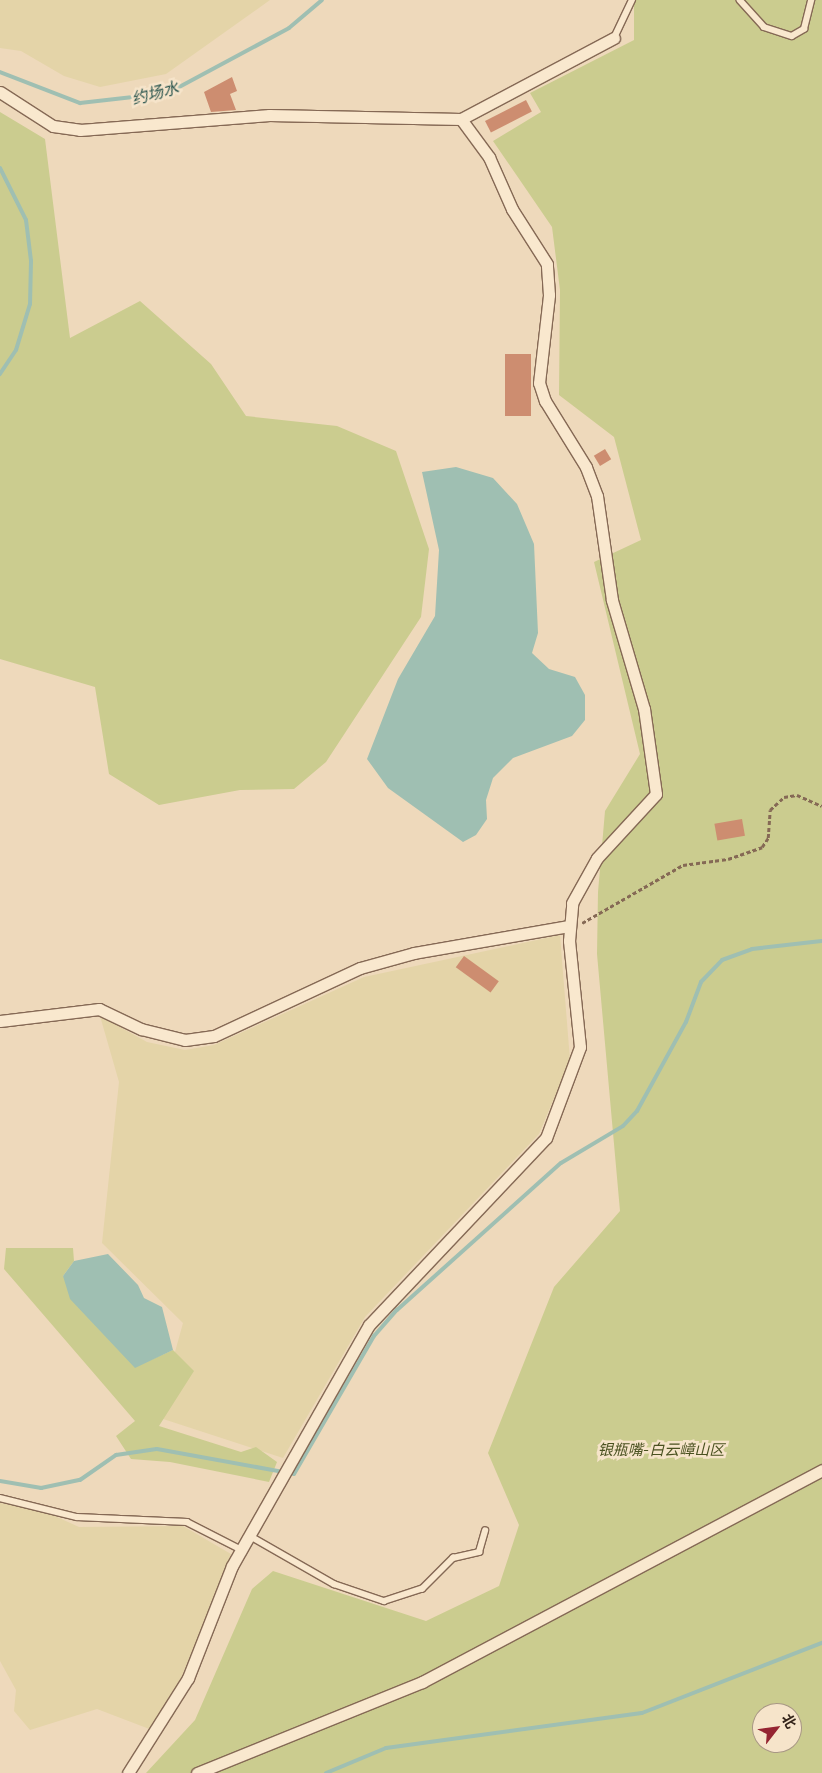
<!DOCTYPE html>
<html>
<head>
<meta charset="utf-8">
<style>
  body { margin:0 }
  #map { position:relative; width:822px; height:1773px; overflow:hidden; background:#eed9bb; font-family:"PT Serif","Noto Sans SC",serif }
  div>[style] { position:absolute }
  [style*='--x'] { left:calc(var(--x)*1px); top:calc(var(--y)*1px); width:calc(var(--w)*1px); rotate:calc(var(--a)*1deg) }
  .farmland>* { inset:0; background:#e4d4a8 }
  .green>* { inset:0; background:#cbcc8f }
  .water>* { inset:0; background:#9fbfb2 }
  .stream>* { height:4px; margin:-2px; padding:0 2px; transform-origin:2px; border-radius:2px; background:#9fbfb2 }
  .building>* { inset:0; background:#cd8d70; transform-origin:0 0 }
  .path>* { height:2.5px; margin-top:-1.25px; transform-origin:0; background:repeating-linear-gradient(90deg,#856955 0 4px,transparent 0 6.5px) }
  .roads { filter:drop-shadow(1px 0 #856955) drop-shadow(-1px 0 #856955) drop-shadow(0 1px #856955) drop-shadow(0 -1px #856955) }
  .lane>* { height:5.5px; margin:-2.75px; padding:0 2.75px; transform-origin:2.75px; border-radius:2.75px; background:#f9e8ce }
  .street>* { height:11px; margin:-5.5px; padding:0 5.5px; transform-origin:5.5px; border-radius:5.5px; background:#f9e8ce }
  span { translate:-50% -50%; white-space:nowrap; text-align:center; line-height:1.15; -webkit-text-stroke:5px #f6e4ca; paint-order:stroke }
  .park-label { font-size:15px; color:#4a5120; font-style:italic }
  .water-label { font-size:16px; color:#29544d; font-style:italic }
  .north { position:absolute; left:752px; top:1703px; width:50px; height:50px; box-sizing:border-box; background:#f6e4ca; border:1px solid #a89784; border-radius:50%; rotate:60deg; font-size:14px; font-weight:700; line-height:20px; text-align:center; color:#34241a }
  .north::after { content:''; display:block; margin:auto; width:18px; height:22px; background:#952431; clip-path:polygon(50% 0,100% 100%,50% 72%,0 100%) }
</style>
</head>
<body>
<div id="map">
  <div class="farmland">
    <div style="clip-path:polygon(0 0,270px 0,166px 74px,100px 87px,64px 76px,21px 51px,0 48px)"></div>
    <div style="clip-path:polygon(560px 935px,570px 1060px,539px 1134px,365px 1317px,283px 1458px,157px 1417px,183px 1323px,102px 1243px,119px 1082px,100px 1016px,147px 1042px,185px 1050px,214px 1045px,364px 977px)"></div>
    <div style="clip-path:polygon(0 1503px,44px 1511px,79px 1527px,183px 1526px,231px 1554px,182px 1676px,152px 1730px,97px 1709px,30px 1730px,14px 1711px,16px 1690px,0 1661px)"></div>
  </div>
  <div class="green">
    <div style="clip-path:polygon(evenodd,634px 0,822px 0,822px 1773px,146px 1773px,195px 1720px,252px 1589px,273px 1571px,426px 1621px,499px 1586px,519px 1525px,488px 1453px,554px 1287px,620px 1211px,597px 954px,598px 892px,605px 811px,640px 754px,594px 562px,641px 540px,614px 437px,559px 395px,560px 290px,552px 227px,493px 141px,541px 112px,530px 93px,634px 40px,634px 0,762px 1713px,792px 1713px,792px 1743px,762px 1743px,762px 1713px)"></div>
    <div style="clip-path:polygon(0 112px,45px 139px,70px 338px,140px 301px,211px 364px,246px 416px,337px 426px,396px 451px,429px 549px,421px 617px,326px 762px,294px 789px,240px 790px,159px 805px,109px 774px,95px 687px,0 659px)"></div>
    <div style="clip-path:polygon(6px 1248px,73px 1248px,74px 1261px,63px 1276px,135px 1367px,173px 1350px,194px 1371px,159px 1426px,241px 1452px,256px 1447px,277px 1462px,269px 1482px,170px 1462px,131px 1459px,116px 1436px,135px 1421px,4px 1269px)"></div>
  </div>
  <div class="water">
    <div style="clip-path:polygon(456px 467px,493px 478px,517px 504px,534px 544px,538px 633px,532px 653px,549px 669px,575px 677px,585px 695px,585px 720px,572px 736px,513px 758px,493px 778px,486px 800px,487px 819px,476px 835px,463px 842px,388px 788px,367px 759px,398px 679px,435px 616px,439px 550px,422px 472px)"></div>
    <div style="clip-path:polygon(108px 1254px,138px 1285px,144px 1298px,162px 1307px,173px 1350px,135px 1368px,70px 1299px,63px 1276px,74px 1261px)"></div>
  </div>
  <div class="stream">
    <div style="--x:0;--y:72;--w:86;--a:21.2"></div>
    <div style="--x:80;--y:103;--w:89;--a:-6.5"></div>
    <div style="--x:168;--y:93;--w:137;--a:-28.2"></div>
    <div style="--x:289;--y:28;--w:43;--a:-40.3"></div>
    <div style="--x:0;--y:168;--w:58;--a:63.4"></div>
    <div style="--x:26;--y:220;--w:41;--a:83"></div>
    <div style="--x:31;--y:261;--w:43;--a:91.3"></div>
    <div style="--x:30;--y:304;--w:48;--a:106.9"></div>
    <div style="--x:16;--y:350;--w:29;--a:124"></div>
    <div style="--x:0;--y:1481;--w:42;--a:9.7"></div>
    <div style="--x:41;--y:1488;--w:40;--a:-12"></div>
    <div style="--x:80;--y:1480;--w:44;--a:-34.8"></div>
    <div style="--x:116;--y:1455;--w:41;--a:-8.3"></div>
    <div style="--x:157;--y:1449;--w:139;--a:10.3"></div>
    <div style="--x:294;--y:1474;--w:160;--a:-59.9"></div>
    <div style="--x:374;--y:1336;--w:35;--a:-49"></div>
    <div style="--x:397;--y:1310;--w:220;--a:-41.9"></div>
    <div style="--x:561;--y:1163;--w:72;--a:-30.8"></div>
    <div style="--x:623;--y:1126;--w:21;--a:-47"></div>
    <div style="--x:637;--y:1111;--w:102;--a:-61.2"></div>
    <div style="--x:686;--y:1022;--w:43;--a:-69.4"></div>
    <div style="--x:701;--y:982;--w:30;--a:-46"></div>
    <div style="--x:722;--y:960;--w:32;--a:-20"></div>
    <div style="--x:752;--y:949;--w:70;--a:-6.5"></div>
    <div style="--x:326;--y:1773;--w:65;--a:-22.6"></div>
    <div style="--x:386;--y:1748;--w:258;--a:-7.8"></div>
    <div style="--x:642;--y:1713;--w:193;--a:-21.3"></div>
  </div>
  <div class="building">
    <div style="clip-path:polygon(232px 77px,237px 91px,230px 94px,236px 110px,211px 112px,204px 92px)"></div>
    <div style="left:526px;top:100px;width:13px;height:46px;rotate:63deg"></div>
    <div style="left:505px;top:354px;width:26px;height:62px"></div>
    <div style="left:605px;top:449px;width:12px;height:13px;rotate:59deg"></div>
    <div style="left:742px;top:819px;width:17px;height:28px;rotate:80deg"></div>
    <div style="left:464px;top:956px;width:43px;height:14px;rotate:36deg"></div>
  </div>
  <div class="path">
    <div style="--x:582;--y:923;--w:116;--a:-29.9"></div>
    <div style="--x:683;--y:865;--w:45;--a:-7.6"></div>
    <div style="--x:728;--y:859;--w:36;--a:-19"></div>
    <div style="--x:762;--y:847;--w:11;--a:-56"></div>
    <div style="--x:768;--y:838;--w:28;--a:-86"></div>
    <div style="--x:770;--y:810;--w:19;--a:-43"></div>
    <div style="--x:784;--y:797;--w:13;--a:-9"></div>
    <div style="--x:797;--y:795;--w:27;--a:24"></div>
  </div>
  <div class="roads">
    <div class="lane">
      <div style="--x:740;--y:0;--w:36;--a:48"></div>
      <div style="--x:764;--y:27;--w:29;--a:18"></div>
      <div style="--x:792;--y:36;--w:14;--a:-30"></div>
      <div style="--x:804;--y:29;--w:30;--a:-76"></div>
      <div style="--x:614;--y:38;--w:42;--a:-64.7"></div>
      <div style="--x:0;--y:1498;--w:79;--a:13.9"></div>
      <div style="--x:77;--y:1517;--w:110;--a:2.6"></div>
      <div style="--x:187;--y:1522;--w:62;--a:27"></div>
      <div style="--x:250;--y:1536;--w:97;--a:29.7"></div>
      <div style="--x:334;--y:1584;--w:53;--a:18.8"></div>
      <div style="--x:384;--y:1601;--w:40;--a:-18"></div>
      <div style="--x:422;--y:1589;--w:44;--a:-45"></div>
      <div style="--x:453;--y:1558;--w:27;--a:-13"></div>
      <div style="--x:479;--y:1552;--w:22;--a:-74"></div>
    </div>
    <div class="street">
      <div style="--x:0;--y:92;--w:63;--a:32.7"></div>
      <div style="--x:53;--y:126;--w:27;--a:8"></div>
      <div style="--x:80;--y:130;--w:190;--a:-4.5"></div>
      <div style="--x:269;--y:115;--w:192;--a:1.2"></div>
      <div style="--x:461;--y:119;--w:173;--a:-27.9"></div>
      <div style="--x:0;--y:1021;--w:100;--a:-6.9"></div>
      <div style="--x:99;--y:1009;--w:47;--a:25.5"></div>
      <div style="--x:141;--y:1029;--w:45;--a:14"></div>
      <div style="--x:185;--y:1040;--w:29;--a:-8"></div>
      <div style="--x:214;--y:1036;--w:161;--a:-25"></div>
      <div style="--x:360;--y:968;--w:56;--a:-15.5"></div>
      <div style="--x:414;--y:953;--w:156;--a:-9.9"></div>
      <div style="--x:128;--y:1773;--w:112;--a:-57.7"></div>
      <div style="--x:188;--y:1678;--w:120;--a:-68.6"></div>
      <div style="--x:232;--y:1566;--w:277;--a:-60.4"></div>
      <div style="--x:369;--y:1325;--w:257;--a:-46.6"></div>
      <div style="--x:546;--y:1138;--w:97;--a:-69.5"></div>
      <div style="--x:580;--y:1047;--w:107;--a:-95.9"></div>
      <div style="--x:569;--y:941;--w:38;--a:-85"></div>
      <div style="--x:572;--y:903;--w:51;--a:-60.9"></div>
      <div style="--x:597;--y:858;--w:87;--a:-47.3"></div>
      <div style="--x:656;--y:794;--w:86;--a:-98"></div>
      <div style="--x:644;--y:709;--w:114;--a:-106.4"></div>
      <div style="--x:612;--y:600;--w:105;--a:-98.2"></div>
      <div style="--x:597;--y:496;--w:31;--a:-111"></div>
      <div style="--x:586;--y:467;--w:78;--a:-121.8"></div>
      <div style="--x:545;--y:401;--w:19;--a:-108"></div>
      <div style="--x:539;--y:383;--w:89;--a:-83.5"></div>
      <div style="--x:549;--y:295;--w:31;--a:-94"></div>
      <div style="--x:547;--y:264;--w:65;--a:-122.5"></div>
      <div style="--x:512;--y:209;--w:57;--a:-113.9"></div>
      <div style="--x:489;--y:157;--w:47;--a:-126.4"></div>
      <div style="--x:197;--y:1773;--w:243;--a:-22"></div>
      <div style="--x:422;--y:1682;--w:453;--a:-27.9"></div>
    </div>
  </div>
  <div class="park-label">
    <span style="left:661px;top:1450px">银瓶嘴-白云嶂山区</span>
  </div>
  <div class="water-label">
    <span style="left:155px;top:93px;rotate:-15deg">约场水</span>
  </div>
  <div class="north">北</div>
</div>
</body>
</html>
